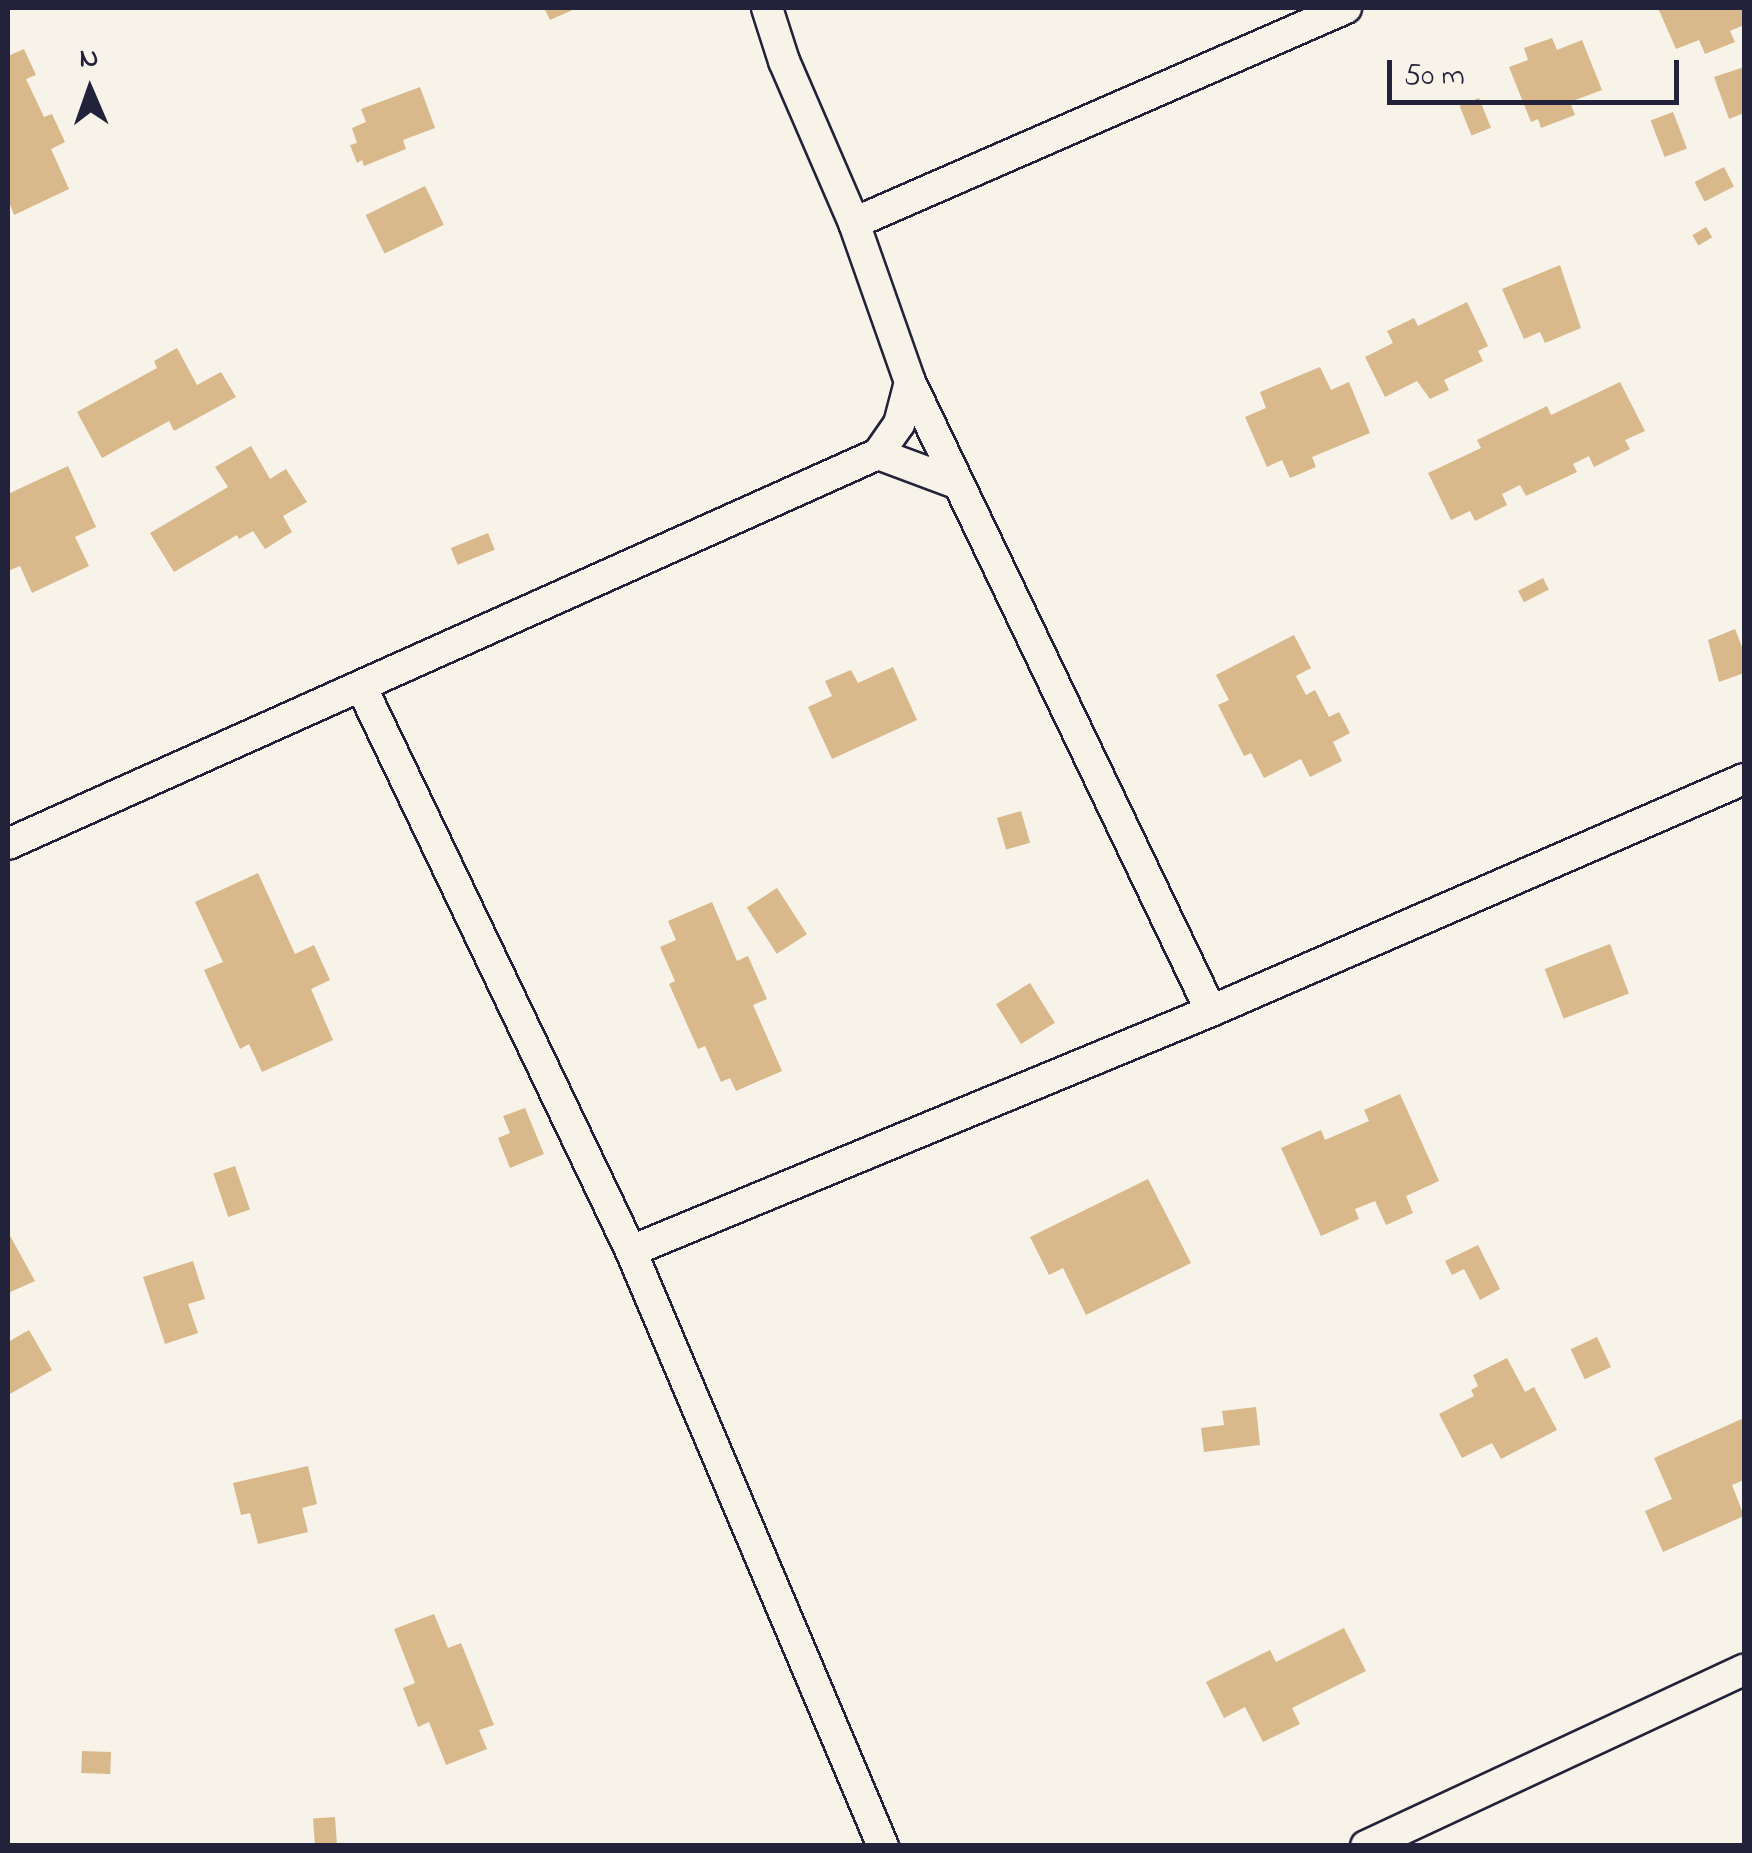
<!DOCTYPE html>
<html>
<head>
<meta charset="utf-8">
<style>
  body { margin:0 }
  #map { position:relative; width:1752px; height:1853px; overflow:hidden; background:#f7f3e8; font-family:"Indie Flower",sans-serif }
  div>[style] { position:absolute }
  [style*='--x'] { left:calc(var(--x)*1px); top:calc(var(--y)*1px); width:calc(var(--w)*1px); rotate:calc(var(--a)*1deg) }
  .building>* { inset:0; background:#d9b88b; transform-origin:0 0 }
  .roads { filter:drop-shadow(2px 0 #22223b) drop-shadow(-2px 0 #22223b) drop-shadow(0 2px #22223b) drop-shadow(0 -2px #22223b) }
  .street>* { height:30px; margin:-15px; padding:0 15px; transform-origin:15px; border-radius:15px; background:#f7f3e8 }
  span { translate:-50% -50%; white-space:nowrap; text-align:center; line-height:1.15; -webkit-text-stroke:10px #f7f3e8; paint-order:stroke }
  .frame { position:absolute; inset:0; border:10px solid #22223b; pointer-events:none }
  .north { position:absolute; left:40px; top:40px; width:100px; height:100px; -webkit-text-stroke:8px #f7f3e8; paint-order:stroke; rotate:358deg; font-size:28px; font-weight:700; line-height:40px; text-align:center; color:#22223b }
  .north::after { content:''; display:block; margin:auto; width:35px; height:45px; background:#22223b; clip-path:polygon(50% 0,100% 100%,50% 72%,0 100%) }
  .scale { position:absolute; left:1387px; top:60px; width:292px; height:45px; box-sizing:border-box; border:5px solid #22223b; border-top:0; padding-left:12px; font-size:30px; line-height:35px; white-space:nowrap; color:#22223b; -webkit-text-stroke:8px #f7f3e8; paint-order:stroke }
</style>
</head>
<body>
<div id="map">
  <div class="building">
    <div style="clip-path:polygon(544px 8px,577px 8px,550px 20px)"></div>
    <div style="clip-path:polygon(1658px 8px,1744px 8px,1744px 25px,1730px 31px,1735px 42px,1705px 54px,1699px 40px,1676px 49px)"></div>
    <div style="clip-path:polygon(1552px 38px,1557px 50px,1582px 40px,1602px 90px,1570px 102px,1575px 115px,1541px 128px,1538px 119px,1531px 122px,1509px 67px,1528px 60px,1524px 48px)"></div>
    <div style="clip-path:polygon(24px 49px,36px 75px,26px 79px,44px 117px,52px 114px,65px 142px,51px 149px,69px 189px,14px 215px,8px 199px,8px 56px)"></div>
    <div style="clip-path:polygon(1744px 67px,1744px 113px,1729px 119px,1714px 77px)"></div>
    <div style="clip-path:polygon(420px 87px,435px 128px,403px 140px,406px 149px,364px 166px,362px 160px,357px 163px,350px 145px,357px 143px,352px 128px,366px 122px,361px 109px)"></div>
    <div style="left:1479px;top:98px;width:32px;height:21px;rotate:68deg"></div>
    <div style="left:1673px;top:112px;width:39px;height:24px;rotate:69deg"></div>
    <div style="left:1724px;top:167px;width:22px;height:33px;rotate:63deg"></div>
    <div style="left:425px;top:186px;width:43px;height:66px;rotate:64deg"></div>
    <div style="left:1706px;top:227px;width:12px;height:16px;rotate:59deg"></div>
    <div style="clip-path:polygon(1560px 265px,1581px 328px,1545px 343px,1540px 332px,1524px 339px,1502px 289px)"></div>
    <div style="clip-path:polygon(1467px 302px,1488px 346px,1478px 351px,1483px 361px,1444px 380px,1449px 390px,1430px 399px,1417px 381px,1385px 397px,1365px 357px,1393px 343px,1387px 331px,1414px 318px,1418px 326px)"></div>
    <div style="clip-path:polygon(177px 348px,197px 385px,221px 372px,236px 397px,174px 431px,169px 421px,102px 458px,77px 412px,157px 368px,154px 361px)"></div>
    <div style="clip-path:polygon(1320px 367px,1331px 390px,1349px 382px,1370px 433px,1312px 457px,1316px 467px,1290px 478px,1282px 460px,1267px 467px,1245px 417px,1266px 408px,1260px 392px)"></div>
    <div style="clip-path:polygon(1620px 382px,1645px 431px,1625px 440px,1630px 449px,1594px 467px,1589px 456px,1573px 464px,1577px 472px,1526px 496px,1520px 485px,1502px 494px,1507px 505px,1475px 521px,1470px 511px,1451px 520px,1428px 473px,1481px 448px,1477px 440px,1547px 406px,1551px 415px)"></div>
    <div style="clip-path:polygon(251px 446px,270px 479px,286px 469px,307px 502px,283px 516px,292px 532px,265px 549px,253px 531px,239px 539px,237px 535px,174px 572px,150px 533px,228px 487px,215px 467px)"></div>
    <div style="clip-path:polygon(68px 466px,96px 527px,75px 537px,89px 566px,32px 593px,20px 566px,8px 571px,8px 494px)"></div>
    <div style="left:488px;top:533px;width:18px;height:40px;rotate:68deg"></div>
    <div style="left:1543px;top:578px;width:13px;height:28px;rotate:63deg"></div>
    <div style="clip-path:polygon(1735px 629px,1744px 652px,1744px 673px,1719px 682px,1708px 640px)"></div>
    <div style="clip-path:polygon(1294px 635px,1311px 668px,1296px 676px,1306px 695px,1315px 690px,1329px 717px,1339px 712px,1350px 733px,1333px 742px,1342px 761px,1310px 777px,1301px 759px,1264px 778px,1251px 753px,1244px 756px,1218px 705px,1229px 700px,1216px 675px)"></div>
    <div style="clip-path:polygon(893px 667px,917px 720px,832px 759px,808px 707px,832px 696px,825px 681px,851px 670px,858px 683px)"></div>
    <div style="left:1021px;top:811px;width:33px;height:25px;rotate:74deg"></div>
    <div style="clip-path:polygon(258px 873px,295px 954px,314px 945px,330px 980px,311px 989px,333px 1040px,262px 1072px,249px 1044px,240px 1049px,204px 970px,223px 962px,195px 902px)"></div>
    <div style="left:777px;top:888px;width:55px;height:36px;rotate:57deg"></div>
    <div style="clip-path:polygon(712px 902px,737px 961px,748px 956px,767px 999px,753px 1005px,782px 1071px,736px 1091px,730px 1078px,721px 1082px,705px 1046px,698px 1049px,669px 984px,675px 981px,660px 947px,676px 940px,668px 921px)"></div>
    <div style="left:1610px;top:944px;width:53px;height:70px;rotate:69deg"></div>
    <div style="left:1030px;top:983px;width:47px;height:40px;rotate:58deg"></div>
    <div style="clip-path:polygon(1400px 1094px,1439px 1181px,1406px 1196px,1413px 1213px,1386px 1225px,1375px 1201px,1355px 1209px,1359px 1219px,1321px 1236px,1281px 1148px,1321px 1130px,1325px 1140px,1369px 1121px,1364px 1110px)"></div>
    <div style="clip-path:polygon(525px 1108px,544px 1154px,510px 1168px,498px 1138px,510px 1133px,503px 1116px)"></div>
    <div style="left:235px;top:1166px;width:46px;height:23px;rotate:71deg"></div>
    <div style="clip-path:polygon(1148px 1179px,1191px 1263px,1086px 1315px,1063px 1268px,1049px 1275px,1030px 1237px)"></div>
    <div style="clip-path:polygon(8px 1232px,35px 1281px,8px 1293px)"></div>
    <div style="clip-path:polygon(1478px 1245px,1500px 1289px,1480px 1300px,1464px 1269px,1452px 1275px,1445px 1261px)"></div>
    <div style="clip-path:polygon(193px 1261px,205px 1299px,188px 1304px,198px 1333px,165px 1344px,143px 1277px)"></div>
    <div style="clip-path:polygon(29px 1330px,52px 1370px,8px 1395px,8px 1342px)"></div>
    <div style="left:1597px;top:1337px;width:33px;height:29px;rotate:65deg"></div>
    <div style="clip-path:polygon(1507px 1358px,1525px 1392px,1534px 1387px,1557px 1430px,1501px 1459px,1492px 1443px,1462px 1458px,1439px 1414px,1474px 1396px,1471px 1390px,1478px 1386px,1473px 1375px)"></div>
    <div style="clip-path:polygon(1256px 1407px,1260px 1445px,1204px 1452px,1201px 1428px,1224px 1425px,1222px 1411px)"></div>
    <div style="clip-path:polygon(1744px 1418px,1744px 1480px,1732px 1485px,1744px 1516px,1663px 1552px,1645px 1511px,1672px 1499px,1654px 1458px)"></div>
    <div style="clip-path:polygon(308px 1466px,317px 1504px,302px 1508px,308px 1532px,258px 1544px,250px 1513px,241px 1515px,233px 1483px)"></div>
    <div style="clip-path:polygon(434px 1614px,448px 1648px,461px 1643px,494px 1725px,479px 1730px,487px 1749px,446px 1765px,429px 1722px,418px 1727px,403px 1688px,415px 1683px,394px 1629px)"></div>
    <div style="clip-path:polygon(1344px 1628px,1366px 1671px,1292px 1708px,1300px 1724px,1263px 1742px,1245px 1707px,1224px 1718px,1206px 1682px,1270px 1650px,1276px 1662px)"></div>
    <div style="left:82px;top:1751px;width:29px;height:22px;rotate:2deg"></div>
    <div style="left:335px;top:1817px;width:29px;height:22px;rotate:86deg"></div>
  </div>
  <div class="roads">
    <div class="street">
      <div style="--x:767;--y:8;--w:56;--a:72.2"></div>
      <div style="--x:784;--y:61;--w:176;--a:66.6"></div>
      <div style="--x:854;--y:223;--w:169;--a:70.6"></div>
      <div style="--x:910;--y:382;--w:697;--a:64.43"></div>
      <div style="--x:854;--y:223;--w:537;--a:-23.6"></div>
      <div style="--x:878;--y:454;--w:83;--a:20.4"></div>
      <div style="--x:361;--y:686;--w:626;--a:64.46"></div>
      <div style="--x:631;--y:1251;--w:646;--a:67.05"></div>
      <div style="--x:8;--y:844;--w:953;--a:-24.15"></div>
      <div style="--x:878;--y:454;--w:37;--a:-55"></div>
      <div style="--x:899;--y:424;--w:43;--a:-75.3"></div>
      <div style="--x:631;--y:1251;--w:628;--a:-22.48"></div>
      <div style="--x:1211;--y:1011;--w:581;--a:-23.52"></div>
      <div style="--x:1366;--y:1846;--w:417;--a:-25"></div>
    </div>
  </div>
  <div class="frame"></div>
  <div class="north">N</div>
  <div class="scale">50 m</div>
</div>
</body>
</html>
